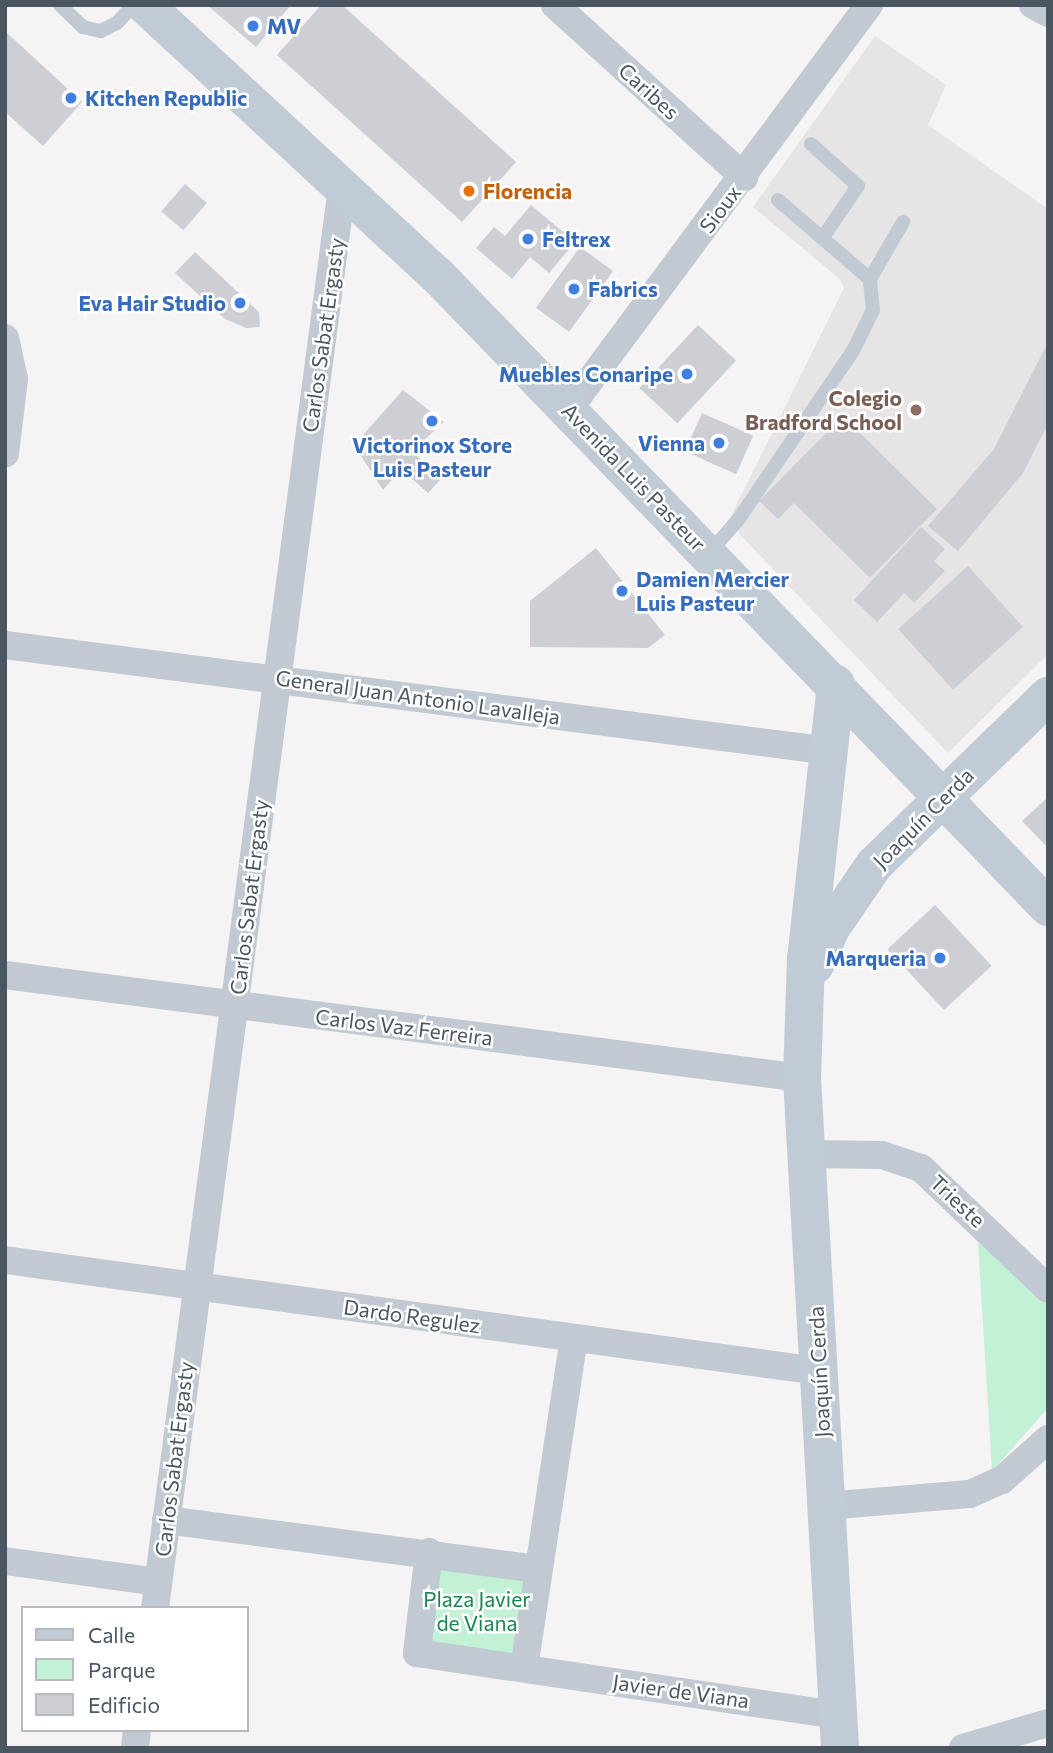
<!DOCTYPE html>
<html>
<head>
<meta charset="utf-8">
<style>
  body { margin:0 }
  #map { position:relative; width:1053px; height:1753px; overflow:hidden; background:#f5f3f3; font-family:Commissioner,sans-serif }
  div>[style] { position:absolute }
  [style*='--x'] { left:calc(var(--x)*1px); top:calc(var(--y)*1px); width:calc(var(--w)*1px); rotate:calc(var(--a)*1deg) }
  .education>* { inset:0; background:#e6e4e5 }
  .green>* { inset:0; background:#c3f1d5; transform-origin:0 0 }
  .building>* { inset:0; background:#cdcfd5; transform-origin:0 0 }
  .lane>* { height:14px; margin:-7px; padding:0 7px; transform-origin:7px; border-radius:7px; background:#c1cad2 }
  .street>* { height:28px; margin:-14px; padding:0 14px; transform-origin:14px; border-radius:14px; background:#c1cad2 }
  .secondary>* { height:38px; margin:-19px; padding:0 19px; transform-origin:19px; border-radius:19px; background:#c1cbd6 }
  .dots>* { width:19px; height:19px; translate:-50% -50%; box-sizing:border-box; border:4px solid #fff; border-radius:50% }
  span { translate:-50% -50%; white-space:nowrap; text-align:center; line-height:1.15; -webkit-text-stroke:5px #fff; paint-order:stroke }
  .shop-label { font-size:21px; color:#366cbe; font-weight:700 }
  .left { translate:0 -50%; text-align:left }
  .right { translate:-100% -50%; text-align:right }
  .street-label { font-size:21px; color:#4a5661 }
  .food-label { font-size:21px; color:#c56008; font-weight:700 }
  .education-label { font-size:21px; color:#785e54; font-weight:700 }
  .park-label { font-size:21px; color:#17864f }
  .frame { position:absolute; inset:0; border:7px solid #4a5661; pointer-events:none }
  .legend { position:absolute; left:21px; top:1606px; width:228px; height:126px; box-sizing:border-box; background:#fff; border:2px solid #b7bbc0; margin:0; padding:9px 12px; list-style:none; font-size:21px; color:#4a5661 }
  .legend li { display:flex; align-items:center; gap:14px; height:35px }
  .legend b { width:35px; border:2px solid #b7bbc0 }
</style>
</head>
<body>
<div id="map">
  <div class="education">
    <div style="clip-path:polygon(875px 36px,946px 85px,928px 125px,1048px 209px,1048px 654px,948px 753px,728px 522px,844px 288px,840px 279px,753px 207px)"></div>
  </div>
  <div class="green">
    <div style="clip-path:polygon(977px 1226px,1048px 1303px,1048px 1408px,992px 1471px)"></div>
    <div style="left:437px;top:1560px;width:93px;height:90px;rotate:8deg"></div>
  </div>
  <div class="building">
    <div style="clip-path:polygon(207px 5px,291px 5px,256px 47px)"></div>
    <div style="clip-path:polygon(321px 5px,342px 5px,516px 162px,462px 222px,277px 55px)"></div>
    <div style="clip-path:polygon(5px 31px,82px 102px,43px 146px,5px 112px)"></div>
    <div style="left:185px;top:184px;width:29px;height:36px;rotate:41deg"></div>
    <div style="clip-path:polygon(531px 205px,575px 242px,549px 273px,530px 257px,512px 279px,476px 248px,494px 227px,505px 236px)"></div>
    <div style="left:580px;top:247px;width:41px;height:75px;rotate:36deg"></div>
    <div style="clip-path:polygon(195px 252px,259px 312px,260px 327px,246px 328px,225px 319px,175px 273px)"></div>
    <div style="left:698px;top:325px;width:52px;height:86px;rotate:43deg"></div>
    <div style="clip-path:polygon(1048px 342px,1048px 424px,1023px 473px,958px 551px,928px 526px,994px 449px)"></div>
    <div style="clip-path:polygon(403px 390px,444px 422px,412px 451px,441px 479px,428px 493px,401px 469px,383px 490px,354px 445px)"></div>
    <div style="left:702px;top:413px;width:56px;height:42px;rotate:24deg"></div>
    <div style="clip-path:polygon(843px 416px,937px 509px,870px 578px,794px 503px,778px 519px,759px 501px)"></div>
    <div style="clip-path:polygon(921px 527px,945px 549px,934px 561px,945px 571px,914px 603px,904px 593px,877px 622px,854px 600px)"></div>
    <div style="clip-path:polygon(596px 548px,665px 635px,648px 648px,530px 647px,530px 601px)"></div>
    <div style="left:968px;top:566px;width:82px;height:94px;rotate:48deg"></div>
    <div style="clip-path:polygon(1048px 797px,1048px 848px,1022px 821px)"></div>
    <div style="left:935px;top:905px;width:83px;height:65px;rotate:47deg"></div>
  </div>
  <div class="lane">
    <div style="--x:60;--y:5;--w:32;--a:44"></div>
    <div style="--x:83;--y:27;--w:18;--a:13"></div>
    <div style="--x:101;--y:31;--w:18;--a:-27"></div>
    <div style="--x:117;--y:23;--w:24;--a:-48"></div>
    <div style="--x:811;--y:144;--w:63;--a:41.8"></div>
    <div style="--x:858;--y:186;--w:62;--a:124.5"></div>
    <div style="--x:778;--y:200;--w:121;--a:40.7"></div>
    <div style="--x:709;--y:553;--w:44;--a:-48.7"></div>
    <div style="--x:738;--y:520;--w:204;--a:-55.8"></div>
    <div style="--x:853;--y:351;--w:46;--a:-64"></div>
    <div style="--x:873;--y:310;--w:31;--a:-96"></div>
    <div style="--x:870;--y:279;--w:66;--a:-59.9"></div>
  </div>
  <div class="street">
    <div style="--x:555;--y:5;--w:256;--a:42.3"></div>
    <div style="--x:1033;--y:5;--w:17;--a:28"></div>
    <div style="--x:5;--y:338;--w:42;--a:77.6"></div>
    <div style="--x:14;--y:379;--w:75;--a:96.9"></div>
    <div style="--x:568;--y:410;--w:505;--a:-53.38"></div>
    <div style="--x:5;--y:645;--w:832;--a:7.32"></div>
    <div style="--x:5;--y:975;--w:804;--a:7.36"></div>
    <div style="--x:807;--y:1154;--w:75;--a:0.8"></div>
    <div style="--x:882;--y:1155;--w:41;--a:18.4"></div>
    <div style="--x:921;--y:1168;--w:175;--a:43.6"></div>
    <div style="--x:5;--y:1260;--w:821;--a:7.77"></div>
    <div style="--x:826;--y:1506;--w:144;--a:-4.8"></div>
    <div style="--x:970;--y:1494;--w:35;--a:-24"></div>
    <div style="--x:1002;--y:1480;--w:62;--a:-41.7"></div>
    <div style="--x:166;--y:1520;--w:375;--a:7.5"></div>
    <div style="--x:429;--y:1552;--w:102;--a:96.8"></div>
    <div style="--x:417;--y:1653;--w:426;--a:8.4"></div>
    <div style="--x:5;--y:1561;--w:154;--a:7.8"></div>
    <div style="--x:155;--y:1608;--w:1433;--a:-82.5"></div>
    <div style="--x:524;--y:1668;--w:334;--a:-81.4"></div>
    <div style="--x:135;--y:1748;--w:18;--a:-84"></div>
    <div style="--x:963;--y:1748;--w:89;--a:-16.4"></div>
  </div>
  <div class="secondary">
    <div style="--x:145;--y:5;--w:398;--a:42.8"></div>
    <div style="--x:437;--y:275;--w:879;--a:45.97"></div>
    <div style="--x:836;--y:684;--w:276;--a:96.2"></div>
    <div style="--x:806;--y:958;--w:120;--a:91.9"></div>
    <div style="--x:802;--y:1078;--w:671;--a:86.75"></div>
    <div style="--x:815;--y:965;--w:40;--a:-66.6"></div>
    <div style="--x:831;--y:928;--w:76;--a:-55.7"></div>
    <div style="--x:874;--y:865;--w:243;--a:-44.2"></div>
  </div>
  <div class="dots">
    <div style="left:253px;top:26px;background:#3f7fe0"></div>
    <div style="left:71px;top:98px;background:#3f7fe0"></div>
    <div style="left:469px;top:191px;background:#e8710a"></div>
    <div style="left:528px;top:239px;background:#3f7fe0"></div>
    <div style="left:574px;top:289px;background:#3f7fe0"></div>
    <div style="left:240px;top:303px;background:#3f7fe0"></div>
    <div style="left:687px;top:374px;background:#3f7fe0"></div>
    <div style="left:916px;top:410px;background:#8d6e63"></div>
    <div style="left:432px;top:421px;background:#3f7fe0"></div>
    <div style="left:719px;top:443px;background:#3f7fe0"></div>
    <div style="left:622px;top:591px;background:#3f7fe0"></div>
    <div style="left:940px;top:958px;background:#3f7fe0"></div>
  </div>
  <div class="shop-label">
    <span class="left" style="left:267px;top:26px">MV</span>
    <span class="left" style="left:85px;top:98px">Kitchen Republic</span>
    <span class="left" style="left:542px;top:239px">Feltrex</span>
    <span class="left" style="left:588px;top:289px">Fabrics</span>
    <span class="right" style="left:226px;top:303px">Eva Hair Studio</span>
    <span class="right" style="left:673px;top:374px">Muebles Conaripe</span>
    <span class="right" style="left:705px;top:443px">Vienna</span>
    <span style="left:432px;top:457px">Victorinox Store<br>Luis Pasteur</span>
    <span class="left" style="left:636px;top:591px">Damien Mercier<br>Luis Pasteur</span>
    <span class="right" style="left:926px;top:958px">Marqueria</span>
  </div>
  <div class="street-label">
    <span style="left:649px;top:91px;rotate:42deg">Caribes</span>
    <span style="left:720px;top:209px;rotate:-53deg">Sioux</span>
    <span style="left:323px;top:335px;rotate:-82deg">Carlos Sabat Ergasty</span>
    <span style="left:634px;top:477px;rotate:46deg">Avenida Luis Pasteur</span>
    <span style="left:418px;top:697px;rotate:8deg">General Juan Antonio Lavalleja</span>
    <span style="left:923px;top:818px;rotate:-45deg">Joaquín Cerda</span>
    <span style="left:249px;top:897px;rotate:-83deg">Carlos Sabat Ergasty</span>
    <span style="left:404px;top:1027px;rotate:7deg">Carlos Vaz Ferreira</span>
    <span style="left:958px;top:1201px;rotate:43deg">Trieste</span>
    <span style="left:412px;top:1316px;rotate:8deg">Dardo Regulez</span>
    <span style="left:819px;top:1372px;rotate:-93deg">Joaquín Cerda</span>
    <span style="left:174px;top:1459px;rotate:-83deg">Carlos Sabat Ergasty</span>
    <span style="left:681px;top:1691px;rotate:8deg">Javier de Viana</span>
  </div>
  <div class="food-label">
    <span class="left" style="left:483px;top:191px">Florencia</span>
  </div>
  <div class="education-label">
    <span class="right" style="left:902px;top:410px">Colegio<br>Bradford School</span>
  </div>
  <div class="park-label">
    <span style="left:477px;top:1611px">Plaza Javier<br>de Viana</span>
  </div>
  <div class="frame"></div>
  <ul class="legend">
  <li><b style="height:9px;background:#c1cbd6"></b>Calle</li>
  <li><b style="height:19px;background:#c3f1d5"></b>Parque</li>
  <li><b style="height:19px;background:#cdcfd5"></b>Edificio</li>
  </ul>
</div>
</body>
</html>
